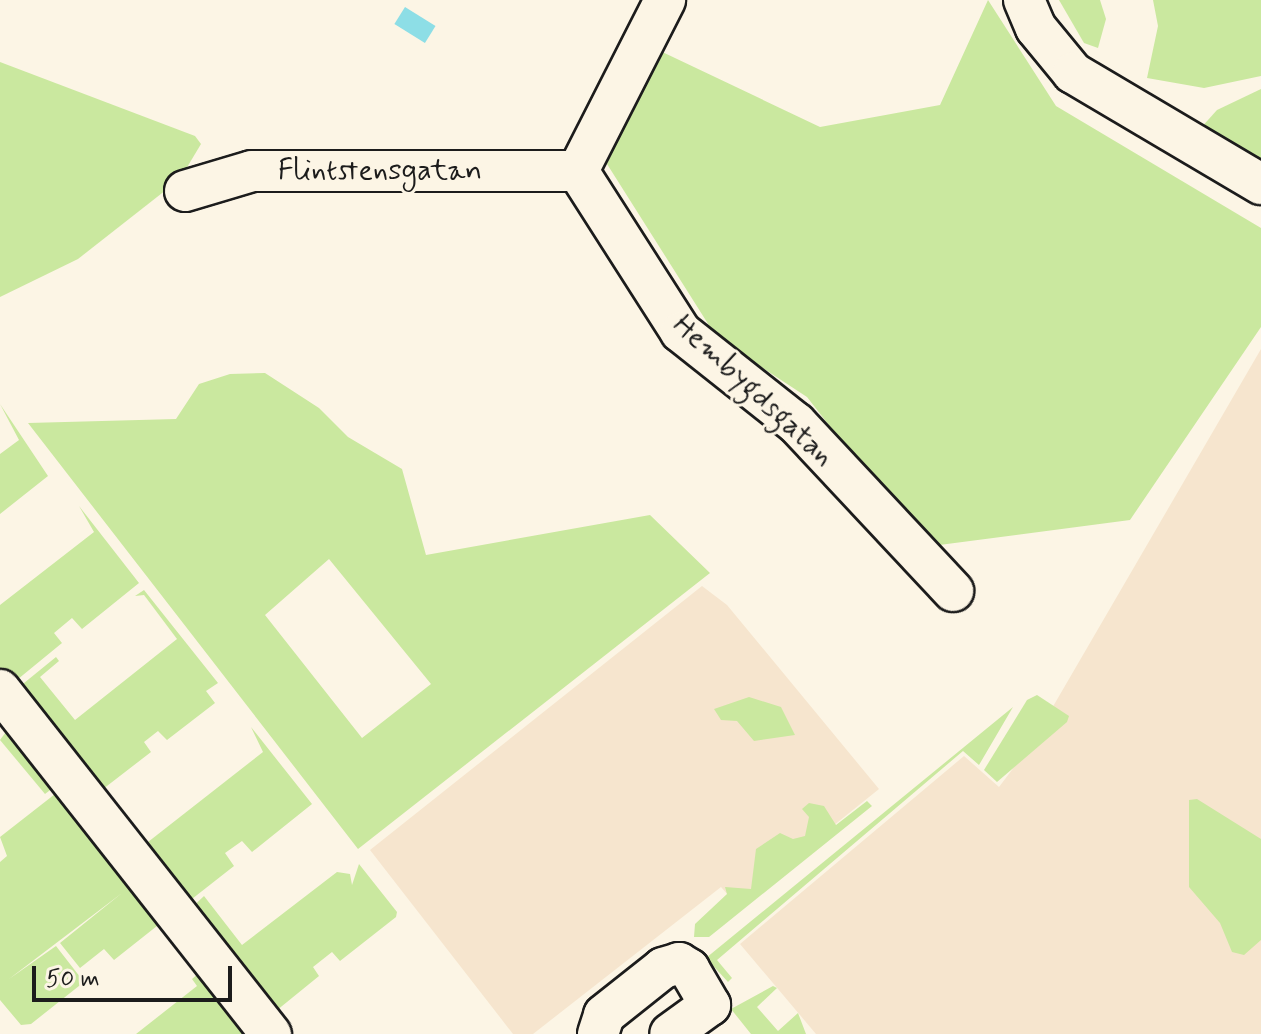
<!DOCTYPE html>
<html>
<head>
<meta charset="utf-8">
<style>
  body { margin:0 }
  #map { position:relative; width:1261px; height:1034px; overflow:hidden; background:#fcf5e5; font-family:Mynerve,sans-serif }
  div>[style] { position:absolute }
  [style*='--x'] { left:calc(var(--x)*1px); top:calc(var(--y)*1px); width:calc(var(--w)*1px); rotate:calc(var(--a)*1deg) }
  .built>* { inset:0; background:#f6e5ce }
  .green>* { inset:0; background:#cae89f }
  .water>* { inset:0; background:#8ddee6; transform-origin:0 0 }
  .roads { filter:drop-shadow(2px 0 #1c1c1c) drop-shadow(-2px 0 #1c1c1c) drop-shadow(0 2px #1c1c1c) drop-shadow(0 -2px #1c1c1c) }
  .minor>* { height:40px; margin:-20px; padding:0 20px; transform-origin:20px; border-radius:20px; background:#fcf5e5 }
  span { translate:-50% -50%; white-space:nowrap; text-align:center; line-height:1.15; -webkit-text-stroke:6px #fcf5e5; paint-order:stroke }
  .street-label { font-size:30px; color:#1c1c1c }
  .scale { position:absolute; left:32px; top:966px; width:200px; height:36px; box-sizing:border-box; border:4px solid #1c1c1c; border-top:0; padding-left:10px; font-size:24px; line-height:28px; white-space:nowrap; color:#1c1c1c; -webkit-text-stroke:6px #fcf5e5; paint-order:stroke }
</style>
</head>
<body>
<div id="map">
  <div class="built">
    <div style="clip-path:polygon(1261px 349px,1261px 1034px,816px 1034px,740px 944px,964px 756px,999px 787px,1030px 746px)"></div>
    <div style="clip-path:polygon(702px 586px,727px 605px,879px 789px,736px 904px,721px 887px,533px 1034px,513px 1034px,370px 850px)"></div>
  </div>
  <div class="green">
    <div style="clip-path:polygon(988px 0,1056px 106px,1261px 228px,1261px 327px,1130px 520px,924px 547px,807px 397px,717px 338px,607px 164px,656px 49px,820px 127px,940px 105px)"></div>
    <div style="clip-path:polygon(1059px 0,1100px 0,1106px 19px,1098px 48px,1084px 43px)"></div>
    <div style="clip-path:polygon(1153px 0,1261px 0,1261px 76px,1204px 88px,1147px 78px,1158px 26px)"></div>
    <div style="clip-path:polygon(0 62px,195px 136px,201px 144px,180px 179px,78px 259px,0 297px)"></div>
    <div style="clip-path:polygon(1261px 89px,1261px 164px,1199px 130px,1217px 110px)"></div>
    <div style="clip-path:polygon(evenodd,265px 373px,319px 408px,348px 437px,402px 469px,426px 555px,650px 515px,710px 573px,358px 849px,28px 423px,176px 419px,199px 384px,230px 374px,265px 373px,329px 559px,431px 684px,362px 738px,265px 615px,329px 559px)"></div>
    <div style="clip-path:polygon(0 404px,48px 476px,0 514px,0 454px,19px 440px)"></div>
    <div style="clip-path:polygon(79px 506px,139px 583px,82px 629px,72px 618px,54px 633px,62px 643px,12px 684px,0 677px,0 605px,94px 532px)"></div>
    <div style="clip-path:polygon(144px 590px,218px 683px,206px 691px,215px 703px,167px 740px,158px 731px,144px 742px,151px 752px,94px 796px,13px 692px,56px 657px,59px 661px,40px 677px,75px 720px,177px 639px,144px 595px,135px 596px)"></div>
    <div style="clip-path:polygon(1037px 695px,1069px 716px,1067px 722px,997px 782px,984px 770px,1027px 700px)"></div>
    <div style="clip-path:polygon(749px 697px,781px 707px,795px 735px,754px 741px,737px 721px,721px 720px,714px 709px)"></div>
    <div style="clip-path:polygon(1013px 707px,979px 765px,963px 751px,717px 960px,732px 978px,728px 982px,706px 958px)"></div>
    <div style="clip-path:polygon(11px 725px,62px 781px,45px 794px,0 740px)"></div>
    <div style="clip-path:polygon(251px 727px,312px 804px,252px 852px,242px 841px,225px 853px,234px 866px,183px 906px,99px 804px,110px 795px,148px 842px,263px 752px)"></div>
    <div style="clip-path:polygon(64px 787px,162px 922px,114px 960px,104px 949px,80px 968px,60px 943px,122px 893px,9px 979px,56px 946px,84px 982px,31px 1024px,21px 1025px,0 1000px,0 862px,7px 856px,0 837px)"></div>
    <div style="clip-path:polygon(1197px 799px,1261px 839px,1261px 940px,1244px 955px,1232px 952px,1220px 923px,1189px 887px,1189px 800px)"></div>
    <div style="clip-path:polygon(867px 801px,872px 806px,724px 925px,709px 937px,694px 937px,695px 924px,727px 894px,725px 887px,751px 889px,756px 849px,780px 833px,793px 839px,805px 836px,809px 817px,802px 809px,809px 803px,824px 806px,836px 825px)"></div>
    <div style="clip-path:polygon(359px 864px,397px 912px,396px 917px,340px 961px,332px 952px,313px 967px,319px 976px,271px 1015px,186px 913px,204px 896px,242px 945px,337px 872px,350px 874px,352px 885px)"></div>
    <div style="clip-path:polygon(206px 967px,247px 1034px,136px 1034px,197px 986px,192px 979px)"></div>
    <div style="clip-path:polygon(773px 986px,777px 988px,757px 1007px,778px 1031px,798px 1013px,806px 1034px,751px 1034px,731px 1009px)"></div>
  </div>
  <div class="water">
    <div style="left:405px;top:7px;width:36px;height:20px;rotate:32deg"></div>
  </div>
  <div class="roads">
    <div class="minor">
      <div style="--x:1024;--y:0;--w:30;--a:67"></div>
      <div style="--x:1036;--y:28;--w:58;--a:50.6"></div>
      <div style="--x:1073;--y:73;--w:218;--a:30.6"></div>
      <div style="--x:578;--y:171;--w:191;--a:57.4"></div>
      <div style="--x:681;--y:332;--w:147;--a:38.4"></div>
      <div style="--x:796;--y:423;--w:230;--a:46.9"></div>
      <div style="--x:578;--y:171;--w:192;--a:-63"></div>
      <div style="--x:185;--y:191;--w:70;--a:-16.6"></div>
      <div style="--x:252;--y:171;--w:326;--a:0"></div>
      <div style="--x:0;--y:690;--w:438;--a:51.8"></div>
      <div style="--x:598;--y:1034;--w:20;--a:-72"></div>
      <div style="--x:604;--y:1015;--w:75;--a:-38.5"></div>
      <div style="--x:663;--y:968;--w:17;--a:-17"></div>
      <div style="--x:679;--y:963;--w:12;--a:31"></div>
      <div style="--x:689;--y:969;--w:42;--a:59.7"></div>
      <div style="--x:710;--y:1005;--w:49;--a:144.1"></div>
    </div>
  </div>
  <div class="street-label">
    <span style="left:380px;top:171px">Flintstensgatan</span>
    <span style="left:753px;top:391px;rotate:43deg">Hembygdsgatan</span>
  </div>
  <div class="scale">50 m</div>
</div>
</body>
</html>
